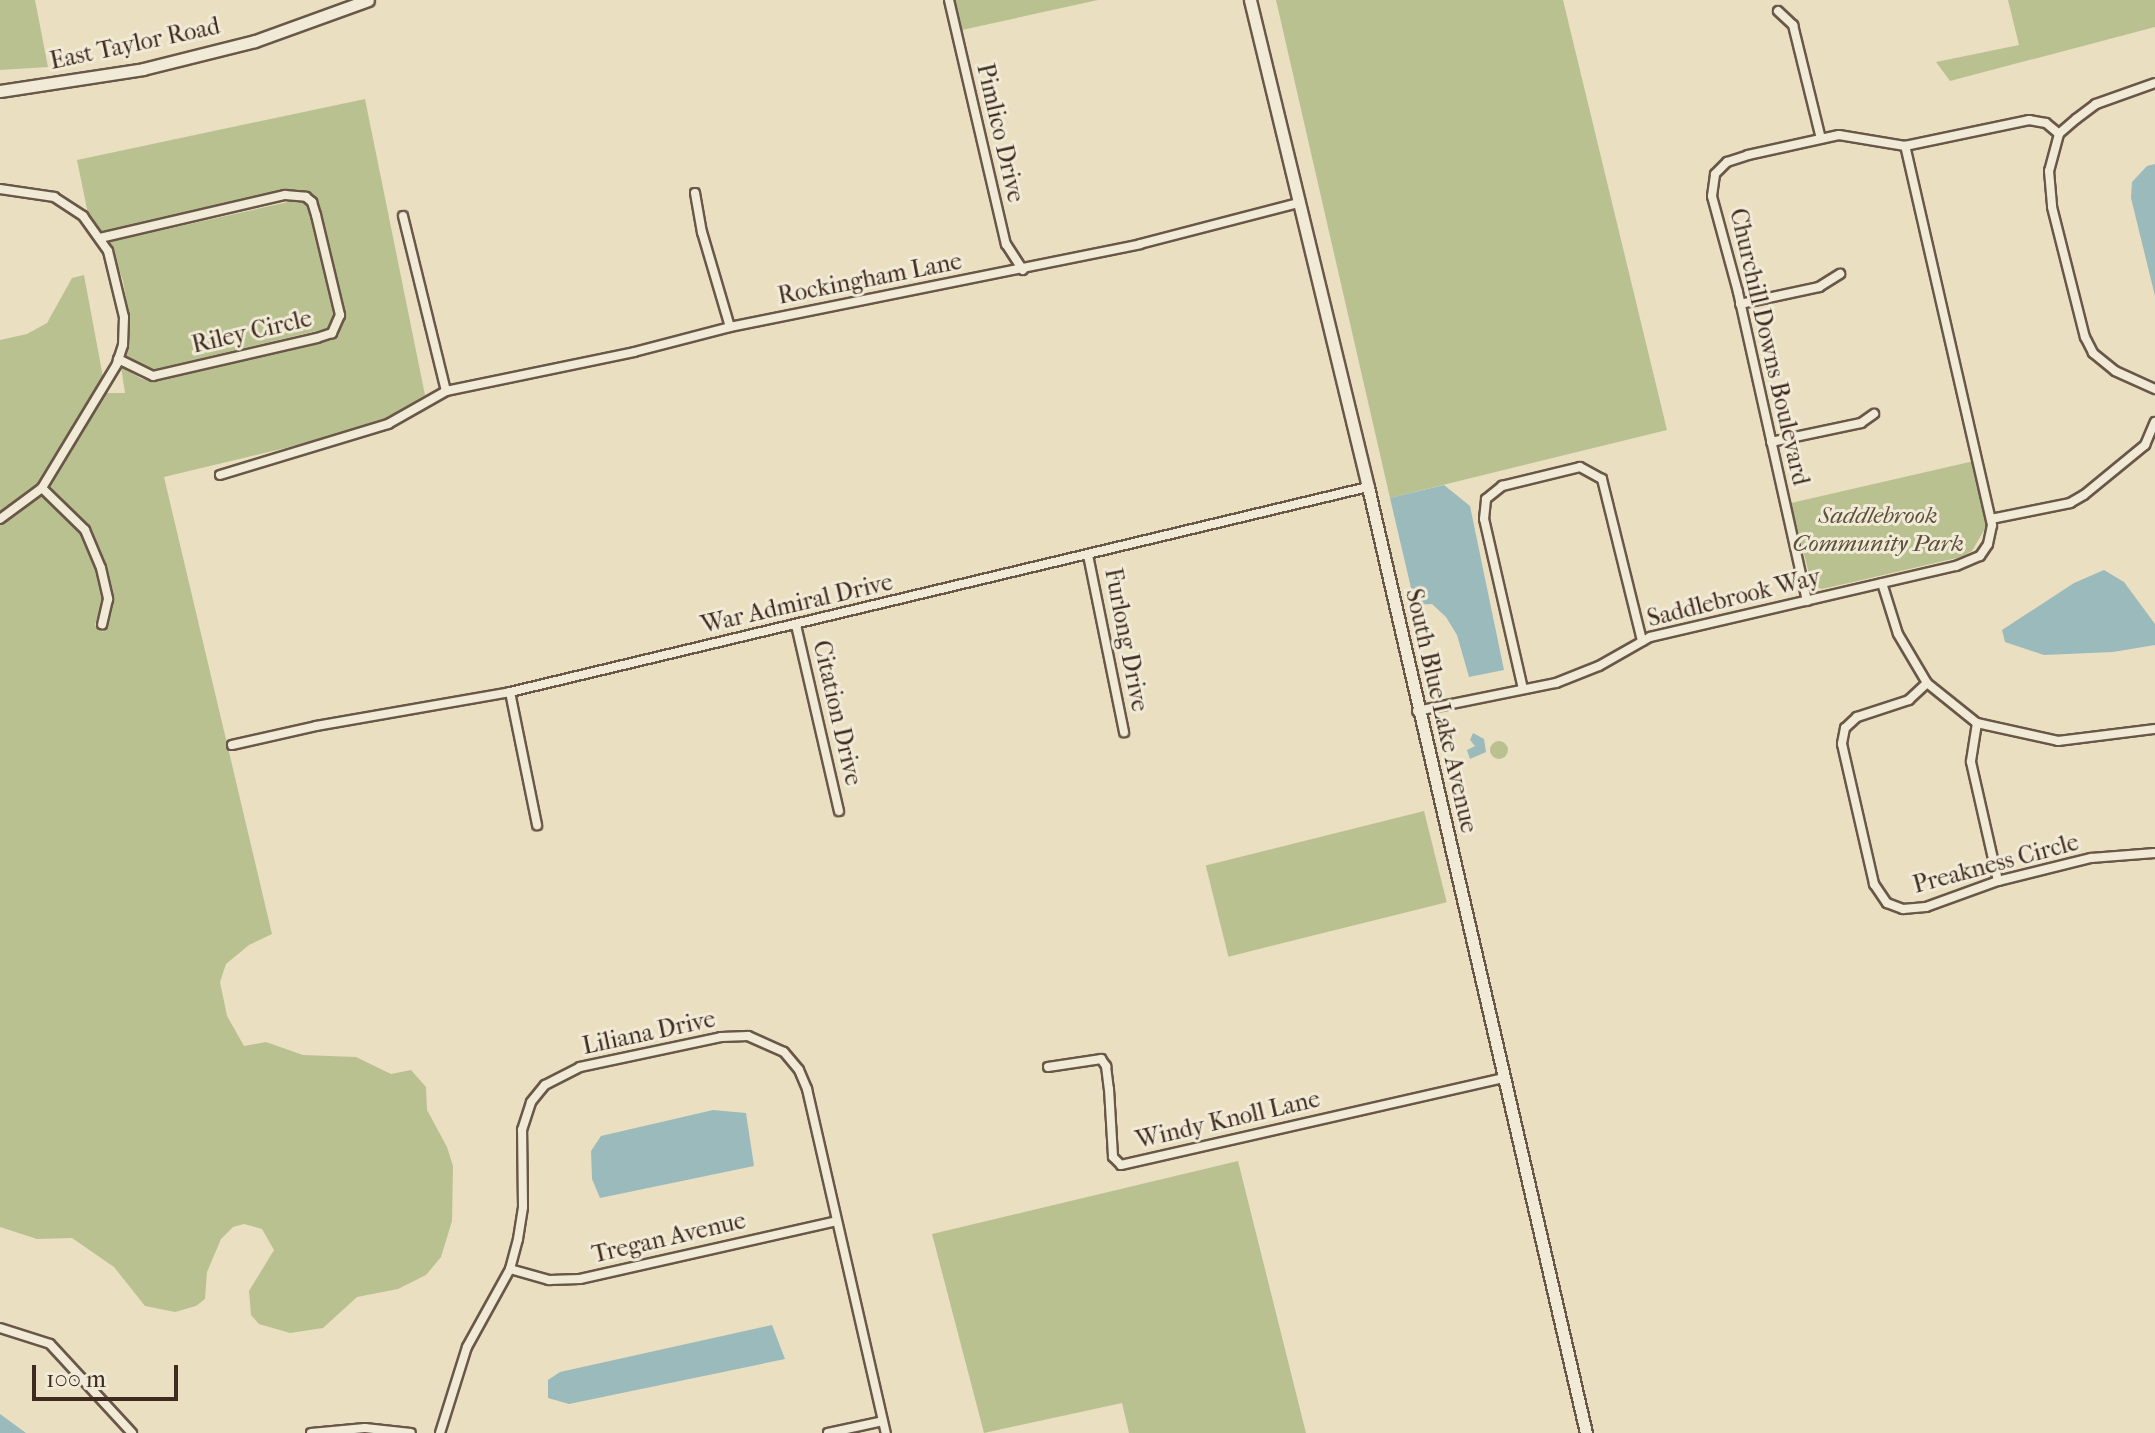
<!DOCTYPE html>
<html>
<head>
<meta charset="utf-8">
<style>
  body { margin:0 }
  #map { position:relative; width:2155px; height:1433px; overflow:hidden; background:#eadfc1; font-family:"IM FELL French Canon",serif }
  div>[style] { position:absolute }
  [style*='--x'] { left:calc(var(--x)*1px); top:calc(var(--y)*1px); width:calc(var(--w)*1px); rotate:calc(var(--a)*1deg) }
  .green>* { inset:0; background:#bac190; transform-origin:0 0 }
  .round { border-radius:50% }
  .water>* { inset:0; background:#9bbabc }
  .roads { filter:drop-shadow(2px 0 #695748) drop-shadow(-2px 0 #695748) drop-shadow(0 2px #695748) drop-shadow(0 -2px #695748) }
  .minor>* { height:8px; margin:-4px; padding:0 4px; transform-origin:4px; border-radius:4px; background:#f1ead7 }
  .secondary>* { height:11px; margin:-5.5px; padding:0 5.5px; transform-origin:5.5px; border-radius:5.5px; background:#f1ead7 }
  span { translate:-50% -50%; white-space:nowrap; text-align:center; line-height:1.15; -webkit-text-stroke:6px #f1ead7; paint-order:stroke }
  .street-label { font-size:24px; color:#3e2a1f }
  .park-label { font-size:24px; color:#5d503b; font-style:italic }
  .scale { position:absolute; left:32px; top:1365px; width:146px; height:36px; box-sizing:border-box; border:4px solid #3e2a1f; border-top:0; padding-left:10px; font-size:24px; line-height:28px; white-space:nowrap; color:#3e2a1f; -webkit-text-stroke:6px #f1ead7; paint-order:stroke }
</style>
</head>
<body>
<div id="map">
  <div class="green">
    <div style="clip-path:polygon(0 0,35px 0,48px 67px,0 70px)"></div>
    <div style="clip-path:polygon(955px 0,1098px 0,962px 30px)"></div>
    <div style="clip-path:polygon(1276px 0,1563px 0,1667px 430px,1390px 498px)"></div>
    <div style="clip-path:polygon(2008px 0,2155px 0,2155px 27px,1950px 81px,1936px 62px,2019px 45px)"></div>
    <div style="clip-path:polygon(365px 99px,425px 395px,386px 418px,310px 442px,164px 477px,272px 934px,249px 945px,226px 964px,220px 982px,227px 1016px,244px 1046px,266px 1042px,303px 1055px,356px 1057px,391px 1074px,411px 1070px,426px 1087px,427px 1110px,447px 1147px,453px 1166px,452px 1221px,441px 1257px,426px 1275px,398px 1289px,357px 1297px,323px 1328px,290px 1333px,259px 1324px,251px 1315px,249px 1291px,274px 1250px,262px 1229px,244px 1224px,233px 1227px,221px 1239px,207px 1272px,205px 1299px,196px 1306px,175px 1312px,145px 1306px,114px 1267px,72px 1238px,37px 1239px,0 1227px,0 525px,43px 495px,60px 510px,81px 533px,96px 569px,103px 599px,95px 625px,103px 632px,111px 615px,113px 600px,106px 566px,90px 528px,49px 487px,105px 393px,125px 393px,121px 367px,142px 379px,154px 381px,318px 344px,336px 336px,345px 316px,321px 214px,317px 200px,308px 192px,284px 190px,102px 232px,88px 214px,77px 160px)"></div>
    <div style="clip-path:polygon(297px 200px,308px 205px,312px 216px,334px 314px,329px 328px,152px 370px,125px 357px,129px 316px,123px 281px,109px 242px)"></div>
    <div style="clip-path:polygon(84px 275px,103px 377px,38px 484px,0 512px,0 340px,27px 334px,47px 323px,72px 278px)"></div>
    <div style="clip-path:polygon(1974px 461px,1986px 527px,1972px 551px,1961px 557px,1849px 583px,1822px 589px,1812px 586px,1791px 503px)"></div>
    <div class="round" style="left:1490px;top:741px;width:18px;height:18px"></div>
    <div style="left:1424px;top:811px;width:94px;height:225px;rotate:76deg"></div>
    <div style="clip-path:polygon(1238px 1161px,1306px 1433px,1129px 1433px,1122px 1403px,984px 1433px,932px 1234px)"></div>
  </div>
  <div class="water">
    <div style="clip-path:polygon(2155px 164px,2155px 296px,2131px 198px,2132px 182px,2147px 166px)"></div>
    <div style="clip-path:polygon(1444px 485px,1470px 506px,1504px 670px,1469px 677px,1457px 635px,1446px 617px,1432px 604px,1415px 605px,1390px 498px)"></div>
    <div style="clip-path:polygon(2104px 570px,2124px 582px,2155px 624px,2155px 645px,2113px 652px,2044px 655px,2005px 642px,2002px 630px,2074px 583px)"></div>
    <div style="clip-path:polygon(1473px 733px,1484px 739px,1486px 752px,1470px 759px,1467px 750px,1475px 746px,1470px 740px)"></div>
    <div style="clip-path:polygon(713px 1110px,746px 1113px,754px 1166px,600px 1198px,592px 1179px,591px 1151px,601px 1136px)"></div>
    <div style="clip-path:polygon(772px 1325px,785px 1359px,569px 1404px,548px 1398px,548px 1380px,560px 1372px)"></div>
    <div style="clip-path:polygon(0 1414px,26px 1433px,0 1433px)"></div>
  </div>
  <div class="roads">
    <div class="minor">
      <div style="--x:949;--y:0;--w:251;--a:76.9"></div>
      <div style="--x:1006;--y:244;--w:31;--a:57"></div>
      <div style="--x:1778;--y:11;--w:21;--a:43"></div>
      <div style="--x:1793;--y:25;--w:117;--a:76.2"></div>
      <div style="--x:2155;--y:83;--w:63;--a:160.4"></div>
      <div style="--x:2096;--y:104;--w:25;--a:143"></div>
      <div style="--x:2076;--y:119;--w:23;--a:139"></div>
      <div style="--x:2059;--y:134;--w:38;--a:105"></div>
      <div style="--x:2049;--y:171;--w:36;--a:85"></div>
      <div style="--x:2052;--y:207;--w:134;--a:75.8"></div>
      <div style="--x:2085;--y:337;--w:18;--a:63"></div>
      <div style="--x:2093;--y:353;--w:28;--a:39"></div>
      <div style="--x:2115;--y:371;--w:44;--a:24.2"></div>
      <div style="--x:0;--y:189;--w:55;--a:8.4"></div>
      <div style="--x:54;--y:197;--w:35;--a:33"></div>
      <div style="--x:83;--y:216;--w:43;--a:54.5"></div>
      <div style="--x:108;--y:251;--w:68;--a:76.4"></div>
      <div style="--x:124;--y:317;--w:28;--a:92"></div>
      <div style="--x:123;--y:345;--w:20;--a:108"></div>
      <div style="--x:117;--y:364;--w:145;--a:121.2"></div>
      <div style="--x:42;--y:488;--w:52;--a:143.6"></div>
      <div style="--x:695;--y:193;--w:40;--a:80"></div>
      <div style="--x:702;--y:232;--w:99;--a:73.6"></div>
      <div style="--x:403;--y:216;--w:180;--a:76.2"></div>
      <div style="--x:100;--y:238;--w:190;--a:-13.1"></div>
      <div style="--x:285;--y:195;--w:21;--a:5"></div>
      <div style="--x:306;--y:197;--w:8;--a:40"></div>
      <div style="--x:312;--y:202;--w:14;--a:73"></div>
      <div style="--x:316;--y:215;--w:103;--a:76.5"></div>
      <div style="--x:340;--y:315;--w:20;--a:114"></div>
      <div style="--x:332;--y:333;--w:16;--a:162"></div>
      <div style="--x:317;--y:338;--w:168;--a:167"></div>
      <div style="--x:153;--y:376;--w:39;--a:-154"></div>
      <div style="--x:1740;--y:304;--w:81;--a:-12.1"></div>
      <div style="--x:1819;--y:287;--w:25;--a:-32"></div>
      <div style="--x:1771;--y:442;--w:92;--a:-11.9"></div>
      <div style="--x:1861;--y:423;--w:16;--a:-35"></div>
      <div style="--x:220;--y:475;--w:176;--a:-16.9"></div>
      <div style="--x:388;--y:424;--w:67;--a:-29.6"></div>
      <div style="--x:446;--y:391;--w:192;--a:-11.7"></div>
      <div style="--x:634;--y:352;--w:99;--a:-14.6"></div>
      <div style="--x:730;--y:327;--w:418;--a:-11.4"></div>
      <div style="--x:1140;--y:244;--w:164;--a:-14.5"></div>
      <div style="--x:42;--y:488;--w:60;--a:44.3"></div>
      <div style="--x:85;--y:530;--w:41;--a:67.2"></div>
      <div style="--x:101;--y:568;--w:32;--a:77"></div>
      <div style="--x:108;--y:599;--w:26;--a:103"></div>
      <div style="--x:1991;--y:519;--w:81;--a:-11.4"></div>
      <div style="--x:2070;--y:503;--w:16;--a:-30"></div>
      <div style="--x:2084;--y:495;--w:79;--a:-39.3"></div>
      <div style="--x:2145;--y:445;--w:25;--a:-67"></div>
      <div style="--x:1088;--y:555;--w:181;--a:78.5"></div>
      <div style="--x:1882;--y:583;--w:53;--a:72.6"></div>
      <div style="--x:1898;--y:634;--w:57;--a:59.4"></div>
      <div style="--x:1927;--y:683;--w:64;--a:38.7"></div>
      <div style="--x:1977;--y:723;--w:83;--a:12.5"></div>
      <div style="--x:2058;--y:741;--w:98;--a:-7.1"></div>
      <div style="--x:1807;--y:601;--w:317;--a:-102.6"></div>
      <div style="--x:1738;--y:292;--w:99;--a:-105.2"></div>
      <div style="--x:1712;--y:196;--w:22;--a:-82"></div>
      <div style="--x:1715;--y:174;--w:17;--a:-45"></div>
      <div style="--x:1727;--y:162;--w:22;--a:-18"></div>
      <div style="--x:1748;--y:155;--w:93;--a:-12.4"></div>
      <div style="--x:1839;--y:135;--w:67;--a:9.5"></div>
      <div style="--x:1905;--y:146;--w:127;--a:-11.8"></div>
      <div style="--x:2029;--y:120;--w:17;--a:10"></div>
      <div style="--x:2046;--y:123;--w:17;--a:40"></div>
      <div style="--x:796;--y:625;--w:191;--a:77"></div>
      <div style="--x:1927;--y:683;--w:25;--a:137"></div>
      <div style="--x:1909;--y:700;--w:55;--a:161.9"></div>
      <div style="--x:1857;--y:717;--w:16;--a:137"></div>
      <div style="--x:1845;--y:728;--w:16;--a:101"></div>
      <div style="--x:1842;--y:744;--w:144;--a:77.1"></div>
      <div style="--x:1874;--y:884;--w:23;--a:56"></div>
      <div style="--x:1887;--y:903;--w:17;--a:21"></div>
      <div style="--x:1903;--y:909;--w:23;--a:-5"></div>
      <div style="--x:1926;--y:907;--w:77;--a:-19.9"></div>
      <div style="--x:1998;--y:881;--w:96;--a:-13.9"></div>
      <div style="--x:2091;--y:858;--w:64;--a:-4.5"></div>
      <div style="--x:1523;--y:689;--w:174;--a:-102.9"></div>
      <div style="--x:1484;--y:519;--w:20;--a:-84"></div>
      <div style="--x:1486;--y:499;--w:21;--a:-39"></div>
      <div style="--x:1502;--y:486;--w:80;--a:-13.7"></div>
      <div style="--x:1580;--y:467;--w:25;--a:29"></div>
      <div style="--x:1602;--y:479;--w:167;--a:76.1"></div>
      <div style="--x:510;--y:692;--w:136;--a:78.5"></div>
      <div style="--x:1417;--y:711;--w:142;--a:-11.4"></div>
      <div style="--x:1556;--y:683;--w:46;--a:-21.6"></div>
      <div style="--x:1599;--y:666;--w:59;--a:-29.6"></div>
      <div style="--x:1650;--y:637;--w:314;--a:-13.1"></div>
      <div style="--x:1956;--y:566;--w:26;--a:-23"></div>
      <div style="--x:1980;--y:556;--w:14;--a:-56"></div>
      <div style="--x:1988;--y:544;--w:19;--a:-78"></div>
      <div style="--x:1992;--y:525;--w:389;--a:-102.9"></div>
      <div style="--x:1977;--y:723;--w:39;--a:99"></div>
      <div style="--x:1971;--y:762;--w:122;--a:77.2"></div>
      <div style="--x:232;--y:745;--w:86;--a:-12.7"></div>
      <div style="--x:316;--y:726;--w:197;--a:-9.9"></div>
      <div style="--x:510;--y:692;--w:882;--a:-13.44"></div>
      <div style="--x:1048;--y:1067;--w:54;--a:-8.6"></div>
      <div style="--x:1101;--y:1059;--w:9;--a:54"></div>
      <div style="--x:1106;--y:1066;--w:23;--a:83"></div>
      <div style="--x:1109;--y:1089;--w:68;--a:86.6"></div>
      <div style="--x:1113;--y:1157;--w:11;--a:45"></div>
      <div style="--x:1121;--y:1165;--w:394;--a:-12.8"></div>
      <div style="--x:510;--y:1269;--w:41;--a:15.8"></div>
      <div style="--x:549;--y:1280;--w:31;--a:-2"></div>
      <div style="--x:580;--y:1279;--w:263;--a:-12.7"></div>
      <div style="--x:0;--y:1328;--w:52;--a:17.7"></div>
      <div style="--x:50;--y:1344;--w:121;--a:47.3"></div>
      <div style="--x:311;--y:1433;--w:54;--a:-5.3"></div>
      <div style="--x:365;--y:1428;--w:46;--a:6.2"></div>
      <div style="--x:440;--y:1433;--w:90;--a:-72.6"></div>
      <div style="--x:467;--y:1347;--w:89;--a:-61.1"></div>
      <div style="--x:510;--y:1269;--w:31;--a:-75"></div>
      <div style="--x:518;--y:1239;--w:32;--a:-81"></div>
      <div style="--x:523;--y:1207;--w:77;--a:-90.7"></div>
      <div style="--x:522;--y:1130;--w:29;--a:-72"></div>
      <div style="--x:531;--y:1102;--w:22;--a:-51"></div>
      <div style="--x:545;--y:1085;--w:39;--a:-27"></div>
      <div style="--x:580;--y:1067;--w:144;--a:-12"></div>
      <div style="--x:721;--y:1037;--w:27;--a:-2"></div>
      <div style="--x:748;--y:1036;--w:39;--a:24"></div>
      <div style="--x:784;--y:1052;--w:23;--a:50"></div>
      <div style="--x:799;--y:1070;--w:21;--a:67"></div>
      <div style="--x:807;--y:1089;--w:353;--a:77.1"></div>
      <div style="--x:828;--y:1433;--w:56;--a:-12.3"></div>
    </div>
    <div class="secondary">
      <div style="--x:1250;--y:0;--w:501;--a:76.38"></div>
      <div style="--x:1368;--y:487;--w:971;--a:77.02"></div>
      <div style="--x:0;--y:91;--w:145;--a:-8.7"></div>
      <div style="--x:143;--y:69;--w:115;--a:-14"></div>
      <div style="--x:255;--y:41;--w:120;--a:-19.9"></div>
    </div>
  </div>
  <div class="street-label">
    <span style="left:135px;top:44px;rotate:-12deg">East Taylor Road</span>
    <span style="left:1000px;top:133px;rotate:77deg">Pimlico Drive</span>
    <span style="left:870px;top:279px;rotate:-11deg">Rockingham Lane</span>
    <span style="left:252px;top:332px;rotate:-13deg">Riley Circle</span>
    <span style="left:1769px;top:347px;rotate:77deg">Churchill Downs Boulevard</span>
    <span style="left:1734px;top:598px;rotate:-14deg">Saddlebrook Way</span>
    <span style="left:797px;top:604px;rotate:-13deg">War Admiral Drive</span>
    <span style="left:1126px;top:640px;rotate:79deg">Furlong Drive</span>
    <span style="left:1441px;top:711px;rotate:77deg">South Blue Lake Avenue</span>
    <span style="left:837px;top:713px;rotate:77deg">Citation Drive</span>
    <span style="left:1996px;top:864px;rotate:-15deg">Preakness Circle</span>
    <span style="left:649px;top:1033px;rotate:-12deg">Liliana Drive</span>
    <span style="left:1228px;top:1120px;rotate:-13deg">Windy Knoll Lane</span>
    <span style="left:669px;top:1238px;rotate:-13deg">Tregan Avenue</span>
  </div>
  <div class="park-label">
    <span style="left:1878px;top:530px">Saddlebrook<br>Community Park</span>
  </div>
  <div class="scale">100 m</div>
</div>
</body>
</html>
